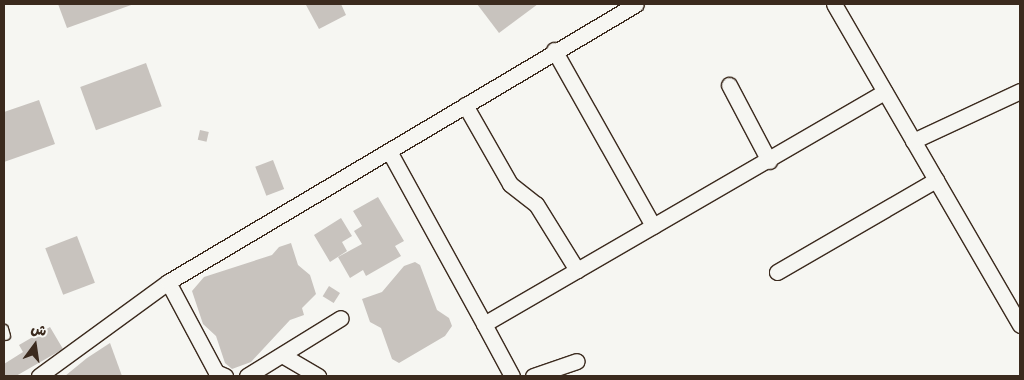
<!DOCTYPE html>
<html>
<head>
<meta charset="utf-8">
<style>
  body { margin:0 }
  #map { position:relative; width:1024px; height:380px; overflow:hidden; background:#f6f6f2; font-family:Sriracha,"Playpen Sans Arabic",sans-serif }
  div>[style] { position:absolute }
  [style*='--x'] { left:calc(var(--x)*1px); top:calc(var(--y)*1px); width:calc(var(--w)*1px); rotate:calc(var(--a)*1deg) }
  .building>* { inset:0; background:#c8c3be; transform-origin:0 0 }
  .roads { filter:drop-shadow(1px 0 #3b2a1e) drop-shadow(-1px 0 #3b2a1e) drop-shadow(0 1px #3b2a1e) drop-shadow(0 -1px #3b2a1e) }
  .service>* { height:8px; margin:-4px; padding:0 4px; transform-origin:4px; border-radius:4px; background:#f6f6f2 }
  .minor>* { height:15px; margin:-7.5px; padding:0 7.5px; transform-origin:7.5px; border-radius:7.5px; background:#f6f6f2 }
  span { translate:-50% -50%; white-space:nowrap; text-align:center; line-height:1.15; -webkit-text-stroke:4px #f6f6f2; paint-order:stroke }
  .frame { position:absolute; inset:0; border:5px solid #3b2a1e; pointer-events:none }
  .north { position:absolute; left:10px; top:320px; width:50px; height:50px; -webkit-text-stroke:4px #f6f6f2; paint-order:stroke; rotate:14deg; font-size:14px; font-weight:700; line-height:20px; text-align:center; color:#3b2a1e }
  .north::after { content:''; display:block; margin:auto; width:18px; height:22px; background:#3b2a1e; clip-path:polygon(50% 0,100% 100%,50% 72%,0 100%) }
</style>
</head>
<body>
<div id="map">
  <div class="building">
    <div style="clip-path:polygon(58px 4px,134px 4px,67px 28px)"></div>
    <div style="clip-path:polygon(309px 4px,341px 4px,346px 15px,319px 29px,306px 5px)"></div>
    <div style="clip-path:polygon(477px 4px,538px 4px,499px 33px)"></div>
    <div style="left:146px;top:63px;width:46px;height:70px;rotate:70deg"></div>
    <div style="clip-path:polygon(39px 100px,55px 144px,4px 162px,4px 112px)"></div>
    <div style="left:200px;top:130px;width:9px;height:10px;rotate:13deg"></div>
    <div style="left:273px;top:160px;width:31px;height:19px;rotate:69deg"></div>
    <div style="clip-path:polygon(378px 197px,404px 241px,395px 246px,401px 256px,366px 276px,363px 270px,350px 278px,338px 257px,362px 244px,354px 231px,362px 226px,353px 211px)"></div>
    <div style="clip-path:polygon(341px 218px,352px 236px,342px 242px,347px 251px,330px 262px,314px 235px)"></div>
    <div style="left:77px;top:236px;width:50px;height:34px;rotate:69deg"></div>
    <div style="clip-path:polygon(291px 243px,298px 265px,310px 275px,316px 294px,302px 308px,304px 315px,290px 320px,251px 362px,232px 369px,225px 363px,216px 336px,203px 324px,192px 291px,204px 277px,272px 255px,279px 247px)"></div>
    <div style="clip-path:polygon(415px 262px,420px 265px,437px 310px,449px 318px,452px 326px,445px 336px,399px 363px,392px 359px,381px 328px,370px 322px,362px 299px,382px 292px,404px 266px)"></div>
    <div style="left:329px;top:286px;width:13px;height:12px;rotate:32deg"></div>
    <div style="clip-path:polygon(50px 327px,63px 349px,16px 376px,4px 376px,4px 364px,23px 352px,19px 345px)"></div>
    <div style="clip-path:polygon(110px 343px,122px 376px,65px 376px,87px 358px)"></div>
  </div>
  <div class="roads">
    <div class="service">
      <div style="--x:4;--y:329;--w:7;--a:74"></div>
    </div>
    <div class="minor">
      <div style="--x:834;--y:4;--w:371;--a:59.9"></div>
      <div style="--x:554;--y:50;--w:202;--a:60.6"></div>
      <div style="--x:729;--y:85;--w:86;--a:62.2"></div>
      <div style="--x:465;--y:105;--w:91;--a:60.3"></div>
      <div style="--x:510;--y:184;--w:33;--a:38"></div>
      <div style="--x:536;--y:204;--w:78;--a:58.2"></div>
      <div style="--x:913;--y:141;--w:118;--a:-25"></div>
      <div style="--x:389;--y:151;--w:197;--a:61.2"></div>
      <div style="--x:484;--y:324;--w:463;--a:-30.1"></div>
      <div style="--x:777;--y:272;--w:184;--a:-30.1"></div>
      <div style="--x:168;--y:282;--w:102;--a:61.9"></div>
      <div style="--x:216;--y:372;--w:10;--a:24"></div>
      <div style="--x:484;--y:324;--w:59;--a:61.7"></div>
      <div style="--x:282;--y:355;--w:42;--a:30.3"></div>
      <div style="--x:39;--y:376;--w:160;--a:-36.1"></div>
      <div style="--x:168;--y:282;--w:544;--a:-30.71"></div>
      <div style="--x:247;--y:376;--w:110;--a:-31.7"></div>
      <div style="--x:533;--y:376;--w:46;--a:-18.8"></div>
    </div>
  </div>
  <div class="frame"></div>
  <div class="north">ش</div>
</div>
</body>
</html>
